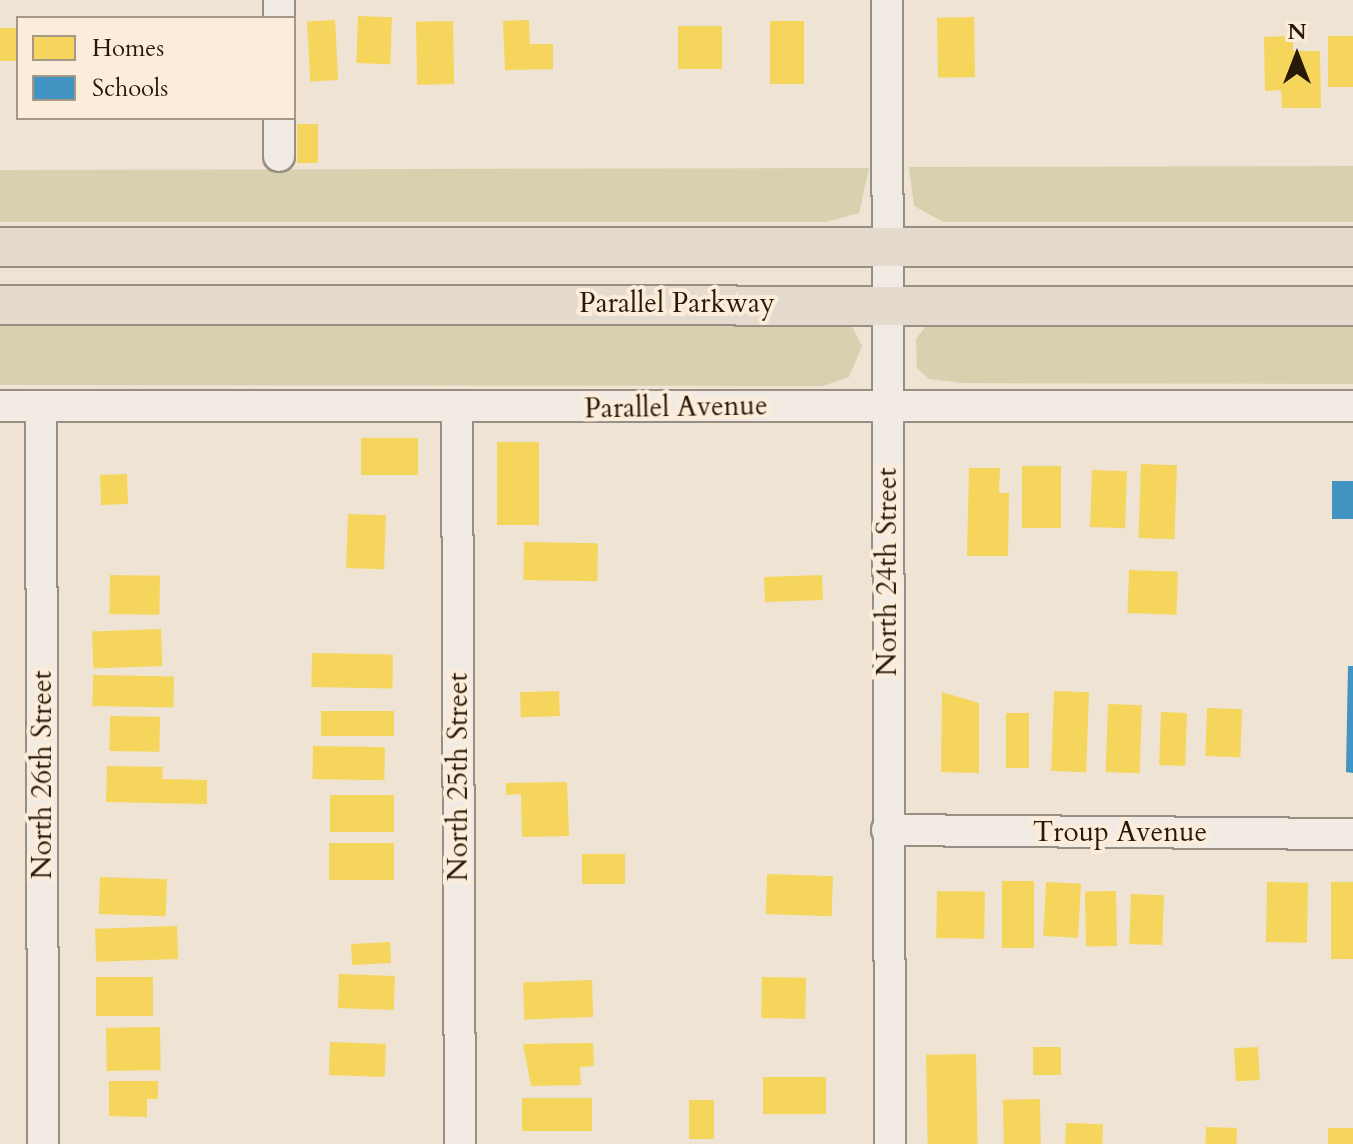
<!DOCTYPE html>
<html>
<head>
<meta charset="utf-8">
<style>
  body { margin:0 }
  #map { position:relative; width:1353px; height:1144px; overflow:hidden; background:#efe3d3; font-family:Cardo,serif }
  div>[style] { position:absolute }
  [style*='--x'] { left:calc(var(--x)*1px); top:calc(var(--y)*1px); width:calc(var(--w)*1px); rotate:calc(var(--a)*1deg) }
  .green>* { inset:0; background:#d7d1af }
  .homes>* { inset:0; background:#f6d55c; transform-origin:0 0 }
  .schools>* { inset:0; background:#4393c3; transform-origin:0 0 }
  .roads { filter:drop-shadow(2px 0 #988f84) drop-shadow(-2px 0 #988f84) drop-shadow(0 2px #988f84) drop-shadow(0 -2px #988f84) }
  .minor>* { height:30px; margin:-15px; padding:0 15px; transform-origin:15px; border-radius:15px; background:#f1ebe3 }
  .major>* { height:38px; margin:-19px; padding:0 19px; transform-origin:19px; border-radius:19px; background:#e4dacd }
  span { translate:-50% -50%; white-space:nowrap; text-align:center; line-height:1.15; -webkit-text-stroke:8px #fceddb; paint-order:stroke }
  .street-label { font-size:28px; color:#271907 }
  .legend { position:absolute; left:16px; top:16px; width:280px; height:104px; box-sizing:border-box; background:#fceddb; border:2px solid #a79886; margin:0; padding:10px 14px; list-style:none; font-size:24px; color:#271907 }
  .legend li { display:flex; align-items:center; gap:16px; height:40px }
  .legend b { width:40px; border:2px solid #a79886 }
  .north { position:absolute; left:1257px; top:16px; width:80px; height:80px; -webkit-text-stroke:6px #fceddb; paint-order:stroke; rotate:0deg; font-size:22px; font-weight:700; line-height:32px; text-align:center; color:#271907 }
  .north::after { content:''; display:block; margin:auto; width:28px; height:36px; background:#271907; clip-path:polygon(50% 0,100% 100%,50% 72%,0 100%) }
</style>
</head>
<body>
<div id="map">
  <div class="green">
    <div style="clip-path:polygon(1353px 166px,1353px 222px,943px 222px,914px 206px,909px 167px)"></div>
    <div style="clip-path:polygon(869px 168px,859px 213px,826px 222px,0 222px,0 170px)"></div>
    <div style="clip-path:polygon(0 317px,832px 322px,853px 328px,862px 346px,849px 377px,823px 386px,0 385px)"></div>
    <div style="clip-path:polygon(1353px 321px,1353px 384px,961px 383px,929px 379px,917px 368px,916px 339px,926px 326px,955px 322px)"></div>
  </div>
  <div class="homes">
    <div style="left:358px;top:16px;width:34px;height:47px;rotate:2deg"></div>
    <div style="left:974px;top:17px;width:60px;height:37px;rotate:89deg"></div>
    <div style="left:335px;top:20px;width:60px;height:28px;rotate:87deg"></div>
    <div style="clip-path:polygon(529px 20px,530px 44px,553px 44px,553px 69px,505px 70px,503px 21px)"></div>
    <div style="left:453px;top:21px;width:63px;height:37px;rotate:89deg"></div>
    <div style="left:770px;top:21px;width:34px;height:63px"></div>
    <div style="left:722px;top:26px;width:43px;height:44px;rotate:90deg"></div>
    <div style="left:0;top:28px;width:18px;height:33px"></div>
    <div style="clip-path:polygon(1293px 36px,1293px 51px,1320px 51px,1321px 108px,1282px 108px,1281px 90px,1265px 91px,1264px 37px)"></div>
    <div style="left:1353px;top:36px;width:51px;height:25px;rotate:90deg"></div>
    <div style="left:297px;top:124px;width:21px;height:39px"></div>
    <div style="left:361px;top:438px;width:57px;height:37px"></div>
    <div style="left:497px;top:442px;width:42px;height:83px"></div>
    <div style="left:1141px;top:464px;width:36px;height:74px;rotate:2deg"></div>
    <div style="left:1022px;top:466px;width:39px;height:62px"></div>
    <div style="clip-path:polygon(969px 468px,1000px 468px,999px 493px,1009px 493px,1008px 556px,967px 556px)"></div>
    <div style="left:1092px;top:470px;width:35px;height:57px;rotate:2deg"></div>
    <div style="left:127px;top:474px;width:30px;height:27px;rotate:88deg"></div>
    <div style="left:348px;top:514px;width:38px;height:54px;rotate:2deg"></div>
    <div style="left:524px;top:542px;width:74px;height:38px;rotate:1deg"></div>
    <div style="left:1129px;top:570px;width:49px;height:43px;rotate:2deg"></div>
    <div style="left:110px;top:575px;width:50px;height:39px;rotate:1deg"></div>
    <div style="left:822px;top:575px;width:25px;height:58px;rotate:88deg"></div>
    <div style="left:161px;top:629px;width:37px;height:69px;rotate:88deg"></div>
    <div style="left:312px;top:653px;width:81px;height:34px;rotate:1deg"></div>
    <div style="left:93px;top:675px;width:81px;height:31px;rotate:1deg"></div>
    <div style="left:559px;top:691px;width:25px;height:39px;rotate:88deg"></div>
    <div style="left:1054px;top:691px;width:35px;height:80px;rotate:2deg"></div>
    <div style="clip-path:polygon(942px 692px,979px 703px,979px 773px,941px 772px)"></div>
    <div style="left:1108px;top:704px;width:34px;height:68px;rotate:2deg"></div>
    <div style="left:1207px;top:708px;width:35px;height:48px;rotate:2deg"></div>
    <div style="left:321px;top:711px;width:73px;height:25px"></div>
    <div style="left:1161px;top:712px;width:26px;height:53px;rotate:2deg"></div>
    <div style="left:1006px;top:713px;width:23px;height:55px"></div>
    <div style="left:110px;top:716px;width:50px;height:35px;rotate:1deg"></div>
    <div style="left:313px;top:746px;width:72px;height:33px;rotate:1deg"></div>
    <div style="clip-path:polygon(107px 766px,163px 767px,162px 779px,207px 780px,207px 804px,106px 802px)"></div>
    <div style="clip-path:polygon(567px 782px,569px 836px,522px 837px,521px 794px,506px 795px,506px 783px)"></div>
    <div style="left:394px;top:795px;width:37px;height:64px;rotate:90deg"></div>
    <div style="left:329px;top:843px;width:65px;height:37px"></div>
    <div style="left:582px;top:854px;width:43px;height:30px"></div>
    <div style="left:767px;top:874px;width:66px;height:40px;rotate:2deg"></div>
    <div style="left:100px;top:877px;width:67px;height:37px;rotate:2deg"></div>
    <div style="left:1002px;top:881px;width:32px;height:67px"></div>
    <div style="left:1046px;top:882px;width:35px;height:54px;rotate:3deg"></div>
    <div style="left:1267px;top:882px;width:41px;height:60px;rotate:1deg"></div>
    <div style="left:1331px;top:882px;width:22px;height:77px"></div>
    <div style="left:937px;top:891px;width:48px;height:47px;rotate:1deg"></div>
    <div style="left:1116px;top:891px;width:55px;height:31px;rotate:89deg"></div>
    <div style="left:1131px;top:894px;width:33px;height:50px;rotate:2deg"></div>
    <div style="left:177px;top:926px;width:33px;height:82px;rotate:88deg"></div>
    <div style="left:390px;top:942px;width:21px;height:39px;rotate:87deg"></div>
    <div style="left:339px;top:974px;width:56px;height:34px;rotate:2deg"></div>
    <div style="left:153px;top:977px;width:39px;height:57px;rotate:90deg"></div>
    <div style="left:762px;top:977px;width:44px;height:41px;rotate:1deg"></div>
    <div style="left:592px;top:980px;width:37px;height:69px;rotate:88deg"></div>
    <div style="left:160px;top:1027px;width:43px;height:54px;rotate:89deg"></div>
    <div style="left:330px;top:1042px;width:56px;height:33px;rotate:2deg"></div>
    <div style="clip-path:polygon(593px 1043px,594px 1066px,580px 1067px,581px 1085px,531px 1086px,523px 1044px)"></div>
    <div style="left:1033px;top:1047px;width:28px;height:28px"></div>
    <div style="left:1258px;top:1047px;width:33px;height:24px;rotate:87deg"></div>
    <div style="left:976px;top:1054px;width:90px;height:50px;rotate:89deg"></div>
    <div style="left:826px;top:1077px;width:37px;height:63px;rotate:90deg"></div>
    <div style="clip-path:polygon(109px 1081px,158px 1081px,158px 1099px,147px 1099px,147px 1117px,109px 1116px)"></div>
    <div style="left:522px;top:1098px;width:70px;height:33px"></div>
    <div style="left:1040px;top:1099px;width:45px;height:37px;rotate:89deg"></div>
    <div style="left:689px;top:1100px;width:25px;height:39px"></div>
    <div style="left:1066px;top:1123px;width:37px;height:21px;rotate:2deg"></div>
    <div style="left:1206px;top:1127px;width:31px;height:17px;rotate:2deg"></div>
    <div style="left:1328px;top:1128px;width:25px;height:16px"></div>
  </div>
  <div class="schools">
    <div style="left:1332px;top:481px;width:21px;height:38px"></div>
    <div style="clip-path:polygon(1348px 666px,1353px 666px,1353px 773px,1346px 772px)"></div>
  </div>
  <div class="roads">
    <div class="minor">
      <div style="--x:279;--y:0;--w:18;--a:90"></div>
      <div style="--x:887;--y:0;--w:1144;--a:89.85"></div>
      <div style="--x:279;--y:118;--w:38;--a:90"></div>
      <div style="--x:0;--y:406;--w:1353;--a:0"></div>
      <div style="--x:41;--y:406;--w:738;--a:89.84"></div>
      <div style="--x:457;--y:410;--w:734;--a:89.77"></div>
      <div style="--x:887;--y:830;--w:466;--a:0.5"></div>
    </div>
    <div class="major">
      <div style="--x:0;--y:247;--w:1353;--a:0"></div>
      <div style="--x:0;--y:305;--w:1353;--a:0.04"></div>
    </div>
  </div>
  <div class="street-label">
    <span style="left:677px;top:303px">Parallel Parkway</span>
    <span style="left:676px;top:407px;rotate:-1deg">Parallel Avenue</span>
    <span style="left:887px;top:572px;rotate:-90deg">North 24th Street</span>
    <span style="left:42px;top:775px;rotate:-90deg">North 26th Street</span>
    <span style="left:458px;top:777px;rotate:-90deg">North 25th Street</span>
    <span style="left:1120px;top:832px">Troup Avenue</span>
  </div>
  <ul class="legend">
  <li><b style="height:22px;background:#f6d55c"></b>Homes</li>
  <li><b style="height:22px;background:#4393c3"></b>Schools</li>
  </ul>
  <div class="north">N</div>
</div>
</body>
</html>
